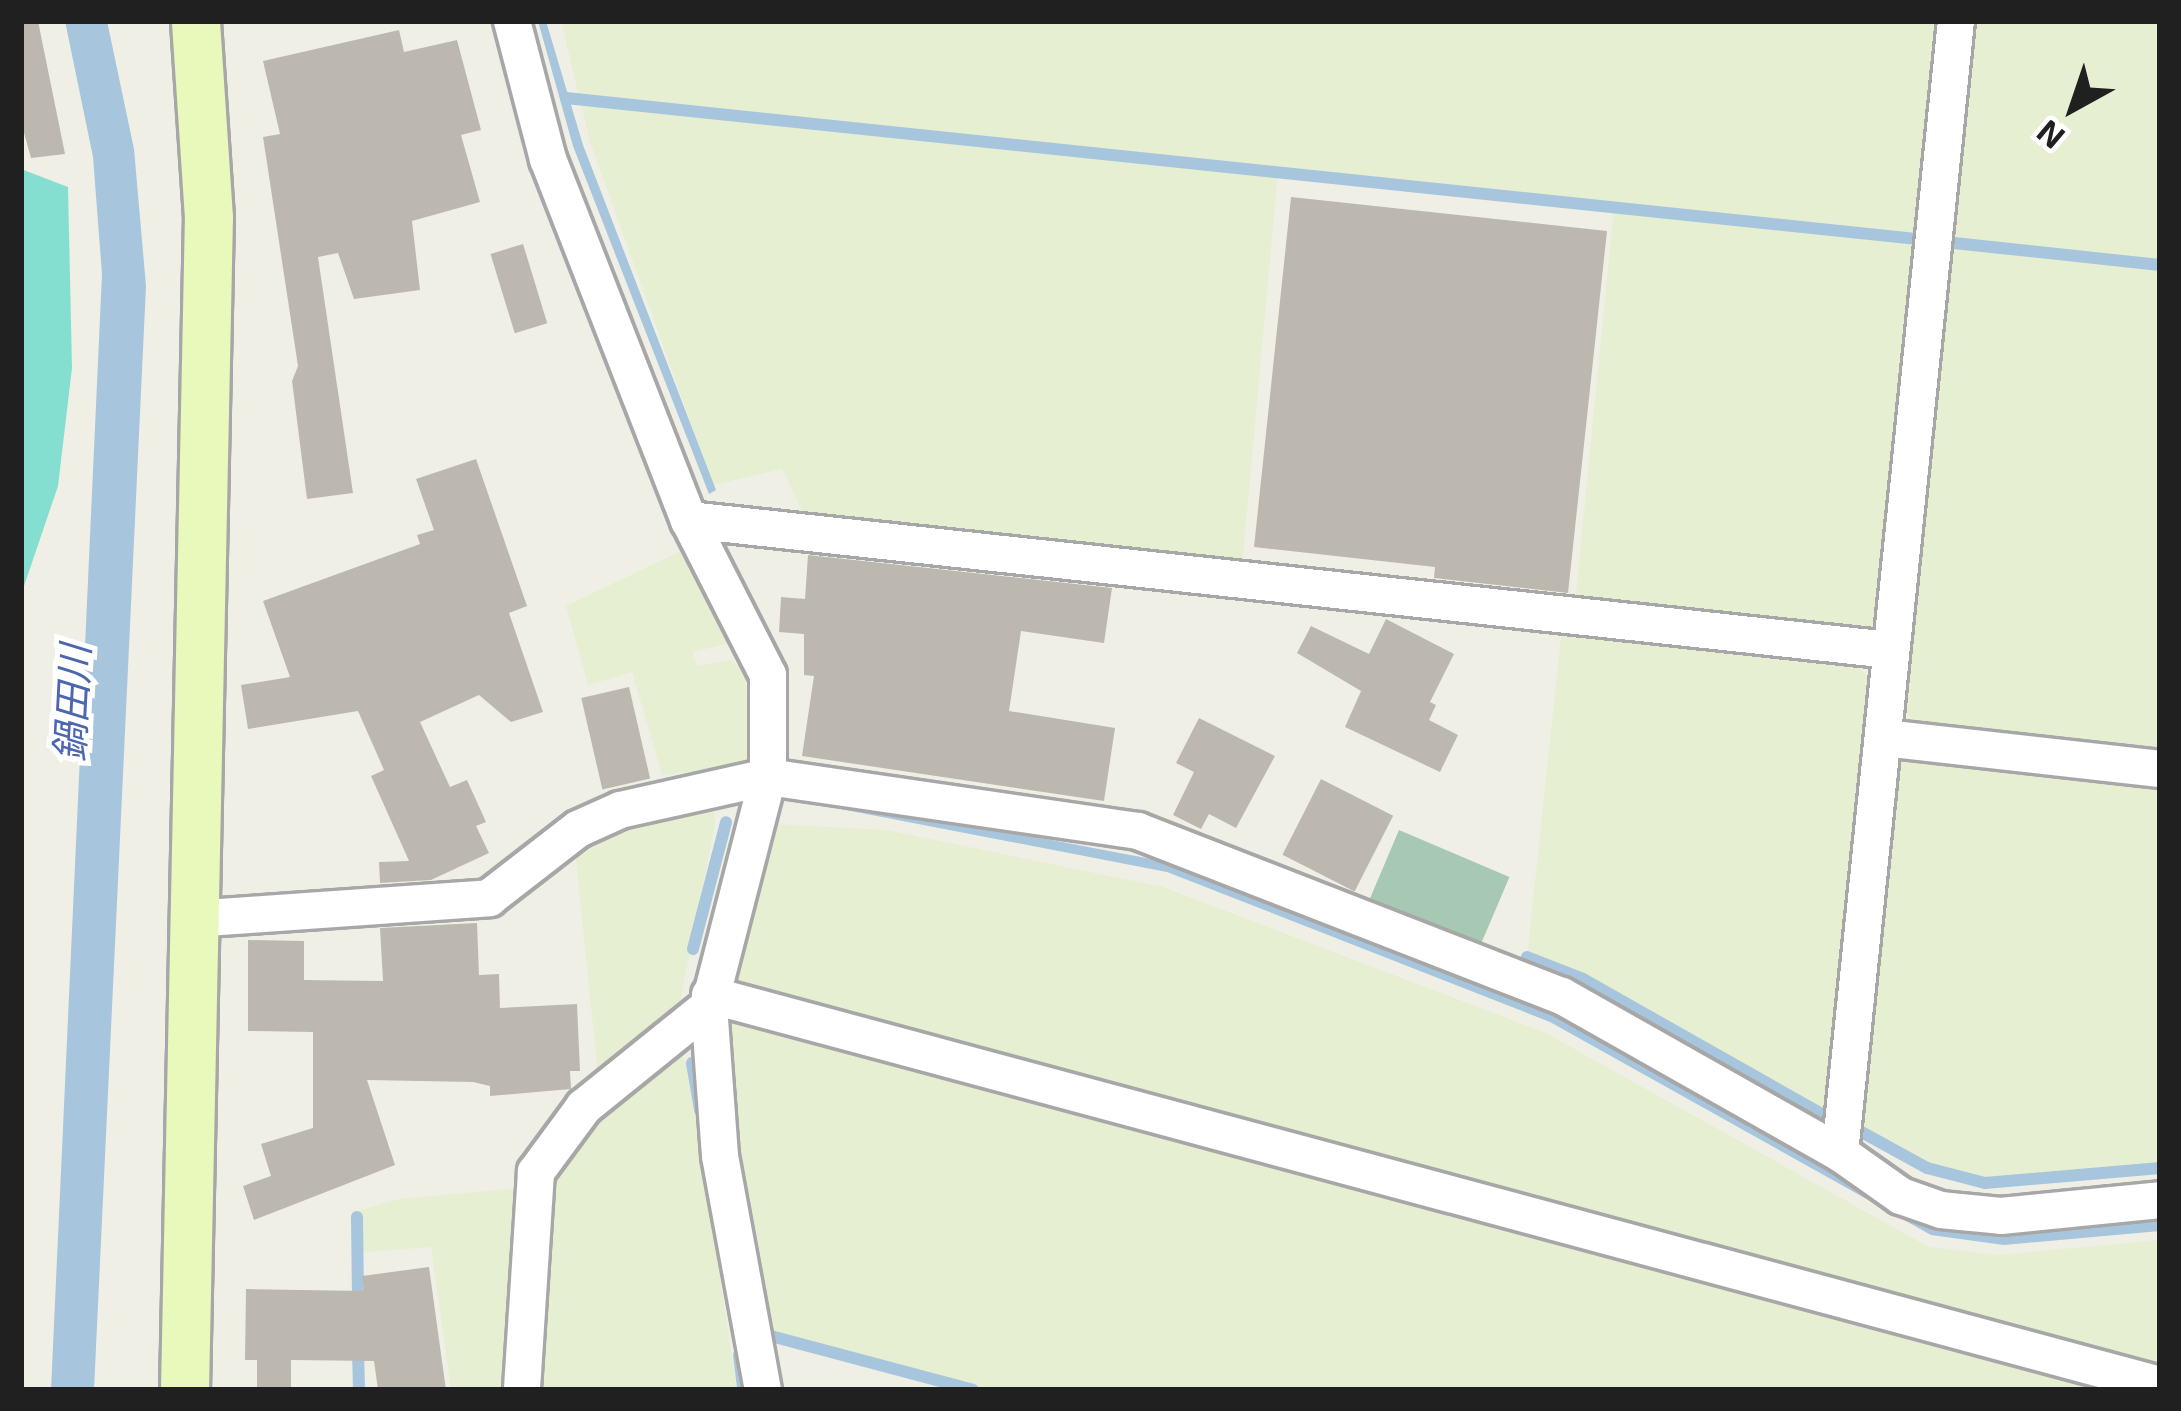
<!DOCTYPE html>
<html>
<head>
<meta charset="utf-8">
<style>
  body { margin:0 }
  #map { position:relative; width:2181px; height:1411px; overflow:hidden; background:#f0efe6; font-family:"Exo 2","Noto Sans JP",sans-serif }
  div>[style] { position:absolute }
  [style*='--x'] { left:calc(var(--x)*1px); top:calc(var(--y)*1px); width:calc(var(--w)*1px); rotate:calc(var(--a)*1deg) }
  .farmland>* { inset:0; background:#e6efd2 }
  .cemetery>* { inset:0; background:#a7c9b4; transform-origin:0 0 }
  .pitch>* { inset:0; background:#84dfd0 }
  .water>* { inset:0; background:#a7c5dd }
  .stream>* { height:12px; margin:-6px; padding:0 6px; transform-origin:6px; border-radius:6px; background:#a7c5dd }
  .building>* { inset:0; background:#bdb8af; transform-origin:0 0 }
  .roads { filter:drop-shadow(3px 0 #a7a7a7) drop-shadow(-3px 0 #a7a7a7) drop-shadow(0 3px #a7a7a7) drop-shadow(0 -3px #a7a7a7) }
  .street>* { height:36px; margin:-18px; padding:0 18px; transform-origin:18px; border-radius:18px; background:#fff }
  .secondary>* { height:48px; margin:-24px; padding:0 24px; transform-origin:24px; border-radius:24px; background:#e8f9bb }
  span { translate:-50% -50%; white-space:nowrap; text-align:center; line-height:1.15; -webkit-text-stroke:10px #fff; paint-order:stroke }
  .water-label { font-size:39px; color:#4c67b0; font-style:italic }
  .frame { position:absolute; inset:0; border:24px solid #202020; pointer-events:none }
  .north { position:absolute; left:2013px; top:48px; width:120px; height:120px; -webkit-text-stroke:9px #fff; paint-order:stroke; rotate:220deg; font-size:33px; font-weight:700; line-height:48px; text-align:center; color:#202020 }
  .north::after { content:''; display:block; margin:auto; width:42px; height:54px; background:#202020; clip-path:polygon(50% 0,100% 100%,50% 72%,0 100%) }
</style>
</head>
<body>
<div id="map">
  <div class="farmland">
    <div style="clip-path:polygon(561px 21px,1945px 21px,1881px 625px,1870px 634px,1575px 603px,1614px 207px,1278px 173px,1242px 567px,806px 519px,782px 469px,713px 485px,590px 142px)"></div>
    <div style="clip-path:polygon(1971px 21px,2160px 21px,2160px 757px,1923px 732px,1900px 706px)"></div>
    <div style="clip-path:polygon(685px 549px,731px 630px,726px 644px,693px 652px,697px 666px,729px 660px,746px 670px,748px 764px,662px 775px,632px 672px,588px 685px,566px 606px)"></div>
    <div style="clip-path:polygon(1562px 627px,1852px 658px,1877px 688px,1834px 1121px,1583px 979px,1527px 957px)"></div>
    <div style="clip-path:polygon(1896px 755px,2160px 783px,2160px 1168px,1985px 1183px,1927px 1168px,1856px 1129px)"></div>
    <div style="clip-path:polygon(712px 794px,715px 824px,679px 1007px,598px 1075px,575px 850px,595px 834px)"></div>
    <div style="clip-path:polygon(774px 824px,887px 830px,1163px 887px,1546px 1033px,1929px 1247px,1998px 1255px,2160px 1240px,2160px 1370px,735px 988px,728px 976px)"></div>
    <div style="clip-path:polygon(734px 1013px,2140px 1390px,973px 1390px,767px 1335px,727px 1157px,722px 1024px)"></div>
    <div style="clip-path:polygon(678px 1048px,688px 1066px,737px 1390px,533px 1390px,545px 1207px,556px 1169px,594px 1122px)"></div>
    <div style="clip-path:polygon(517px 1188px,504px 1390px,451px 1390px,431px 1247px,357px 1253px,358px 1211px,399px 1199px)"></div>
  </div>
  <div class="cemetery">
    <div style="left:1399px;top:830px;width:120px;height:82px;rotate:23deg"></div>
  </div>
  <div class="pitch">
    <div style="clip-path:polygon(21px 169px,68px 187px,72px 368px,58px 486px,21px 595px)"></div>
  </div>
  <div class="water">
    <div style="clip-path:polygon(65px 21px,107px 21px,134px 149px,146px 286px,94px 1390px,51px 1390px,102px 274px,93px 157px)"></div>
    <div style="clip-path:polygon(538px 21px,546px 21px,583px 145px,716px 490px,709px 494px,573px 146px)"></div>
    <div style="clip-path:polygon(799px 801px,853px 802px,1167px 862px,1554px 1015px,1933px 1227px,1999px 1234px,2160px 1221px,2160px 1231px,2004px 1245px,1931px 1235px,1550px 1022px,1167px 872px)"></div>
  </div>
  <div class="stream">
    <div style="--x:566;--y:98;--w:1357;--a:5.96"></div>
    <div style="--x:1954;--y:243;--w:207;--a:6.1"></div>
    <div style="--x:693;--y:949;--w:131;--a:-75.4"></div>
    <div style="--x:1527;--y:957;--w:60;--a:21.4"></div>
    <div style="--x:1583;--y:979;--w:288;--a:29.5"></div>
    <div style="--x:692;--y:1063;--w:48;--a:80.3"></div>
    <div style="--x:1856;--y:1129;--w:81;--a:28.8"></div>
    <div style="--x:1927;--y:1168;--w:60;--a:14.5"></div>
    <div style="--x:1985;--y:1183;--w:176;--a:-4.9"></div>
    <div style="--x:357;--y:1217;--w:88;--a:89.3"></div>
    <div style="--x:767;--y:1335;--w:213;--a:14.9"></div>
    <div style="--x:358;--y:1349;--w:41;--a:88.6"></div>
    <div style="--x:739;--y:1355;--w:35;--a:83"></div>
  </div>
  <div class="building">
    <div style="clip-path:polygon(21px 21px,38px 21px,65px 154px,31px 158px,21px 122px)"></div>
    <div style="clip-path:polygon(399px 30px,404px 52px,457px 40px,481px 130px,461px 135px,480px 202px,412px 221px,420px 290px,354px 299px,338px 253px,318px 257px,353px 493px,307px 499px,292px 381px,298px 366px,263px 137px,280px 134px,263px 61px)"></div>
    <div style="clip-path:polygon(1291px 197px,1607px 231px,1568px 593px,1434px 578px,1435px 567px,1254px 547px)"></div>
    <div style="left:523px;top:244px;width:83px;height:34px;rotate:73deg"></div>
    <div style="clip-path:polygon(476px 459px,527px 606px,509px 613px,543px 712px,511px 722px,479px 695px,420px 722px,450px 787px,467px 780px,486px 822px,476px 826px,489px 853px,431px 880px,380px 883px,379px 862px,409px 861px,371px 776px,384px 770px,358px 711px,248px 729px,241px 685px,290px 677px,263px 601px,420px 544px,417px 535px,434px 530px,416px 479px)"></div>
    <div style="clip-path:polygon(808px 555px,1112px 588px,1104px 643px,1021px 631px,1009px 711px,1115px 728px,1104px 801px,802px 756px,814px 676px,804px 675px,804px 634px,779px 632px,781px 597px,805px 599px)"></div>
    <div style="clip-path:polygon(1386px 619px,1454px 654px,1430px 702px,1436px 705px,1429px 720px,1458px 735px,1440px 772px,1345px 727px,1361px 691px,1297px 653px,1311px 626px,1369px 654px)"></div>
    <div style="left:629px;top:687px;width:94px;height:49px;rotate:77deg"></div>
    <div style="clip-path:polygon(1199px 718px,1275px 756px,1236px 828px,1209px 814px,1201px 829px,1173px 815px,1194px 772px,1176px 763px)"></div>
    <div style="left:1321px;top:779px;width:81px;height:85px;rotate:27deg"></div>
    <div style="clip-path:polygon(477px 923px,479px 975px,499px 974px,500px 1008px,577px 1004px,580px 1071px,570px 1071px,571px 1089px,490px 1096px,490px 1086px,473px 1082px,367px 1080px,395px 1165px,254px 1220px,243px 1186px,271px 1176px,261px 1144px,313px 1128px,313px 1032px,248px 1031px,248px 940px,304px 941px,304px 980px,383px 981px,380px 928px)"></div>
    <div style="clip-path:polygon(429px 1267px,446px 1390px,378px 1390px,374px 1361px,291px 1360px,291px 1390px,257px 1390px,257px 1360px,245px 1360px,246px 1289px,364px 1291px,362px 1276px)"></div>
  </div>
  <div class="roads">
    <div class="street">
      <div style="--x:512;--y:21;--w:143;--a:75.4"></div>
      <div style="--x:548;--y:159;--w:388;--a:68.7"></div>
      <div style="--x:689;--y:520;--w:174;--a:63"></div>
      <div style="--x:768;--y:675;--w:102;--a:90"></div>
      <div style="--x:768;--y:777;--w:236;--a:104.4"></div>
      <div style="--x:709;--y:1006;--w:161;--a:141.1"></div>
      <div style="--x:584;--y:1107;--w:81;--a:126.4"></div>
      <div style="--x:536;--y:1172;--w:218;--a:93.7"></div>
      <div style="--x:689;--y:520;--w:1207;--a:6.18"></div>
      <div style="--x:1884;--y:738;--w:278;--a:6.4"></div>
      <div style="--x:192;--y:919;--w:298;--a:-4"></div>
      <div style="--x:489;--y:898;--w:113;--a:-37.8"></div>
      <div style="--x:578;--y:829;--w:46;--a:-24.3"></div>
      <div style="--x:620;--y:810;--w:152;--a:-12.6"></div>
      <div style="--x:768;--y:777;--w:374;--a:8.3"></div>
      <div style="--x:1138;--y:831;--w:455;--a:21.3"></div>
      <div style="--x:1562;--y:996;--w:319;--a:29.5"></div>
      <div style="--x:1840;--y:1153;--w:75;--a:35.2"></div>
      <div style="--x:1901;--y:1196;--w:42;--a:19.3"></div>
      <div style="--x:1941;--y:1210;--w:60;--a:5.7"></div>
      <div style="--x:2001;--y:1216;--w:160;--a:-5.7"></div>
      <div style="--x:710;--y:995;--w:1502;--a:15.05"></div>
      <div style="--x:709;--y:1006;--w:150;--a:85.8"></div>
      <div style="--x:720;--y:1156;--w:238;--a:79.6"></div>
      <div style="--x:1840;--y:1153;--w:1138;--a:-84.15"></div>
    </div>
    <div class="secondary">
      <div style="--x:185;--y:1390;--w:1172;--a:-88.83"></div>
      <div style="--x:209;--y:218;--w:197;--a:-93.8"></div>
    </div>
  </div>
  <div class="water-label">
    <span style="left:72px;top:703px;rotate:-87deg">鍋田川</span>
  </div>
  <div class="frame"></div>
  <div class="north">N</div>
</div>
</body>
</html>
